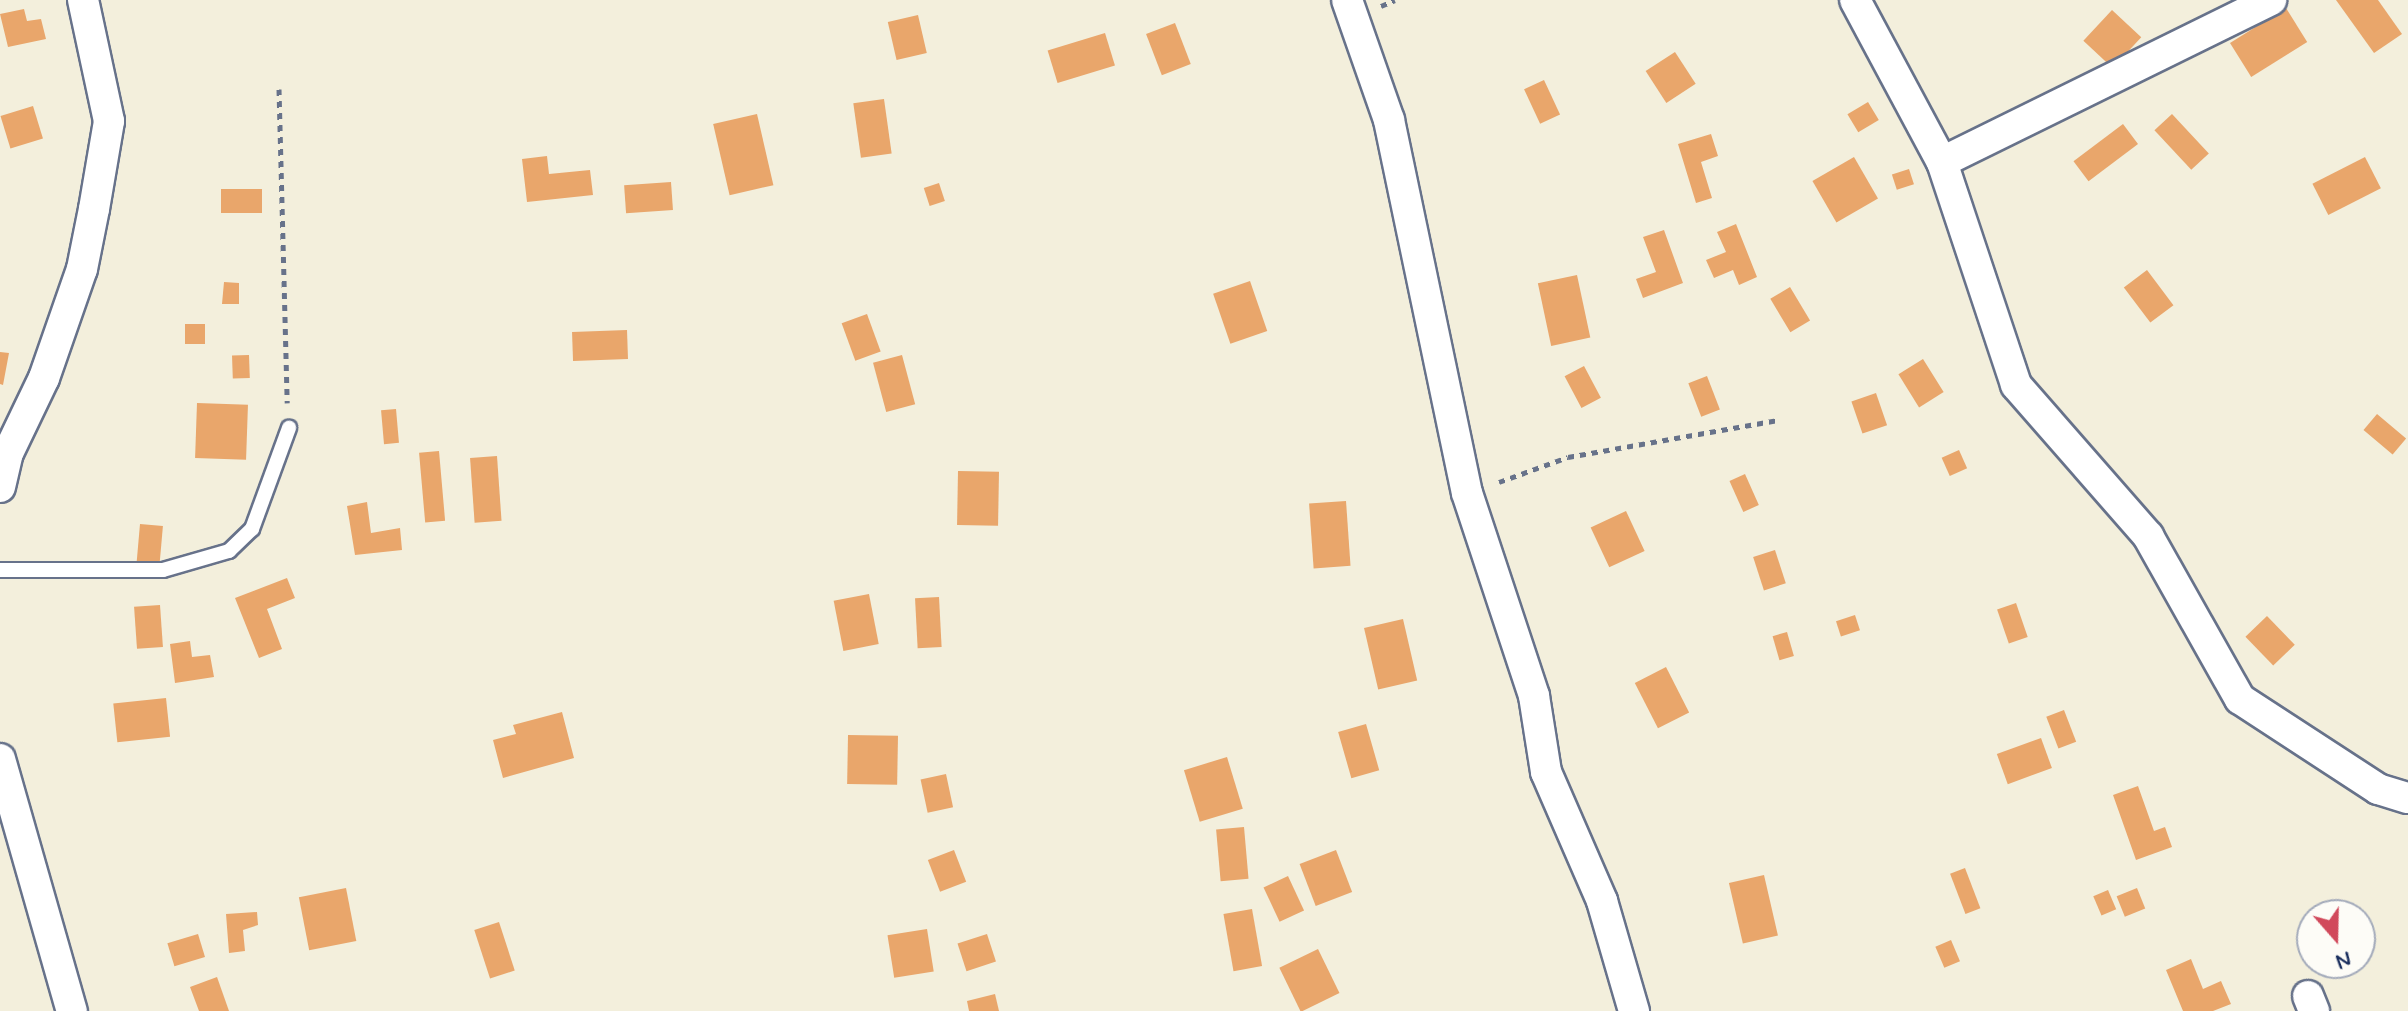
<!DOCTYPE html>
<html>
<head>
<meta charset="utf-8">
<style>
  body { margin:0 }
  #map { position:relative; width:2408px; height:1011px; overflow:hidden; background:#f3efdc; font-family:Mynerve,sans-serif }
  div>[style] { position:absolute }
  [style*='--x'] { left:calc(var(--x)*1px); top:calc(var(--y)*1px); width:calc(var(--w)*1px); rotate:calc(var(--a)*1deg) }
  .building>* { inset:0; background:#e9a66b; transform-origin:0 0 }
  .path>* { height:5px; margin-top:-2.5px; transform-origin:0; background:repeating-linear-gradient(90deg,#67728a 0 6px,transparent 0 12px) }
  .roads { filter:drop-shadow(2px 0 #67728a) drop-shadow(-2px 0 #67728a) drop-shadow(0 2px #67728a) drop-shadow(0 -2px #67728a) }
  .lane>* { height:14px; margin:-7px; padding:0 7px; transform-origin:7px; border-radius:7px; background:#fff }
  .street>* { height:30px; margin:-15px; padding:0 15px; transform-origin:15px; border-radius:15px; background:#fff }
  span { translate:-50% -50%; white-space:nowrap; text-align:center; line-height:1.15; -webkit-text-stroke:6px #fdfcf7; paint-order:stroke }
  .north { position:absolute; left:2296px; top:899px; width:80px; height:80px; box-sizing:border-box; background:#fdfcf7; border:2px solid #a3aaba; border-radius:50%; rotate:160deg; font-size:22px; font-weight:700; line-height:32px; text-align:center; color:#1b2f5e }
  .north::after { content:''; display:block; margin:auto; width:28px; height:36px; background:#d1495b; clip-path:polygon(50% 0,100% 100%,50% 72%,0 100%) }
</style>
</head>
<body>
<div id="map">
  <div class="building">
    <div style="clip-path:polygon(2336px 0,2378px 0,2402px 34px,2374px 53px)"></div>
    <div style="left:2286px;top:8px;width:40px;height:66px;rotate:58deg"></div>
    <div style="clip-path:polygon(24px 9px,27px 21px,41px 19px,46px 39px,8px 47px,0 14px)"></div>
    <div style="left:2112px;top:10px;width:40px;height:42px;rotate:43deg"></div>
    <div style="left:918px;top:15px;width:39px;height:31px;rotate:77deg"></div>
    <div style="left:1175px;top:23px;width:44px;height:31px;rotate:69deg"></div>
    <div style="left:1105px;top:33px;width:34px;height:60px;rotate:73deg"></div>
    <div style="left:1675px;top:52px;width:38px;height:35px;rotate:57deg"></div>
    <div style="left:1544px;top:80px;width:38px;height:22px;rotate:65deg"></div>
    <div style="left:884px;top:99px;width:55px;height:31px;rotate:82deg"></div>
    <div style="left:1868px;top:102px;width:21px;height:24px;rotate:59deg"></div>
    <div style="left:33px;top:106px;width:34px;height:34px;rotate:73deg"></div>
    <div style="left:757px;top:114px;width:73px;height:45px;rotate:77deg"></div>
    <div style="left:2172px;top:114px;width:54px;height:24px;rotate:47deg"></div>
    <div style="left:2123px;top:124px;width:25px;height:62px;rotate:53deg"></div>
    <div style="clip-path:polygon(1711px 134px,1718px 156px,1701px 162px,1712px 198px,1696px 203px,1678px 144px)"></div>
    <div style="clip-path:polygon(547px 156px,549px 174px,590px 170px,593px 195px,527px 202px,522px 159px)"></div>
    <div style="left:1854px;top:157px;width:48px;height:48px;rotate:60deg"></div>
    <div style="left:2365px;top:157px;width:35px;height:59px;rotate:63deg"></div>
    <div style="left:1909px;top:169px;width:16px;height:18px;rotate:72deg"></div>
    <div style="left:671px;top:182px;width:28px;height:47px;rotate:86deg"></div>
    <div style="left:939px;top:183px;width:19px;height:16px;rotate:72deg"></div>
    <div style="left:221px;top:189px;width:41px;height:24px"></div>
    <div style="clip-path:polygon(1736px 224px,1757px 277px,1739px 285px,1733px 270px,1714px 278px,1706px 260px,1726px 252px,1717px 232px)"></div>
    <div style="clip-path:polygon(1664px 230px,1683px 283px,1643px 298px,1636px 279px,1656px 272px,1643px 237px)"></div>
    <div style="left:2147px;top:270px;width:44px;height:29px;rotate:53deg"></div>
    <div style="left:1577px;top:275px;width:64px;height:40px;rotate:78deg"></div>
    <div style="left:1250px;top:281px;width:53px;height:39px;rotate:71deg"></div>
    <div style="clip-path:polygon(224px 282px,239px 283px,239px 304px,222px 304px)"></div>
    <div style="left:1790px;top:287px;width:39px;height:23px;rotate:59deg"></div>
    <div style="left:867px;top:314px;width:40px;height:27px;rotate:70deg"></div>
    <div style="left:185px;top:324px;width:20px;height:20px"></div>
    <div style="left:627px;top:330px;width:29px;height:55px;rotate:88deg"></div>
    <div style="clip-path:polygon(0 352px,9px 353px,3px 385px,0 384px)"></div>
    <div style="left:249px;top:355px;width:23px;height:17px;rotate:88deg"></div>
    <div style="left:902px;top:355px;width:51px;height:30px;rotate:75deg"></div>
    <div style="left:1923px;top:359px;width:39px;height:29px;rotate:58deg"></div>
    <div style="left:1584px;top:366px;width:36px;height:22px;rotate:62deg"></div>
    <div style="left:1707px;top:376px;width:36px;height:20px;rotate:69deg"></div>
    <div style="left:1876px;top:393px;width:34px;height:26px;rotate:71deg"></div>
    <div style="left:197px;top:403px;width:51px;height:55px;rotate:2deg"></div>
    <div style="left:396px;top:409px;width:34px;height:15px;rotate:85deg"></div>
    <div style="left:2377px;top:414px;width:38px;height:21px;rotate:40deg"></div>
    <div style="left:1959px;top:450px;width:20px;height:19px;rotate:66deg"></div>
    <div style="left:439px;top:451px;width:70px;height:20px;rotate:85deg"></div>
    <div style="left:497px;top:456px;width:65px;height:27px;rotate:86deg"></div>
    <div style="left:958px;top:471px;width:41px;height:54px;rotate:1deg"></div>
    <div style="left:1745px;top:474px;width:34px;height:17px;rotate:66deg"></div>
    <div style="left:1346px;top:501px;width:65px;height:37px;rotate:86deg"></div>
    <div style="clip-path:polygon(367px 502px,371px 533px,400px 528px,402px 550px,355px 555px,347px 506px)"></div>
    <div style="left:1626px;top:511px;width:44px;height:39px;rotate:65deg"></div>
    <div style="left:140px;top:524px;width:23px;height:45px;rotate:5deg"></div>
    <div style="left:1775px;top:550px;width:35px;height:23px;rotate:72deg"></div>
    <div style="clip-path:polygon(287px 578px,295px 598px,267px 609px,282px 649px,259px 658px,235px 598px)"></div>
    <div style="left:869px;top:594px;width:51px;height:36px;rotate:79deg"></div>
    <div style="left:939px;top:597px;width:50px;height:24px;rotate:87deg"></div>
    <div style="left:2016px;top:603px;width:36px;height:20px;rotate:71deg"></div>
    <div style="left:160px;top:605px;width:42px;height:26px;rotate:86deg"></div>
    <div style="left:1855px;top:615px;width:16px;height:20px;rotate:72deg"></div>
    <div style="left:2267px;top:616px;width:40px;height:30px;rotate:46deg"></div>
    <div style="left:1403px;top:619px;width:63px;height:40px;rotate:77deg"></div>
    <div style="left:1787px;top:632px;width:25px;height:15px;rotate:74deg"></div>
    <div style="clip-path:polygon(190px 641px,192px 657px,210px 655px,214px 677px,175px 683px,170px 644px)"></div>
    <div style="left:1666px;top:667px;width:51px;height:35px;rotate:63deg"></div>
    <div style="left:166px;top:698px;width:39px;height:53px;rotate:84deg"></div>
    <div style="left:2064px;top:710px;width:34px;height:19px;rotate:69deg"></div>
    <div style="clip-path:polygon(562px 712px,574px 758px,503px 778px,493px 740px,516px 734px,513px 725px)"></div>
    <div style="left:1366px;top:724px;width:48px;height:29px;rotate:74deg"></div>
    <div style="left:848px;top:735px;width:50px;height:49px;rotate:1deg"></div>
    <div style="left:2041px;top:738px;width:32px;height:47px;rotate:70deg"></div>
    <div style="left:1227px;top:757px;width:54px;height:45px;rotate:73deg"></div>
    <div style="left:946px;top:774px;width:34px;height:26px;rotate:78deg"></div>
    <div style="clip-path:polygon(2138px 786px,2154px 831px,2165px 827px,2172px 847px,2136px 860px,2113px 795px)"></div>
    <div style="left:1244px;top:827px;width:52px;height:28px;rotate:85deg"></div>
    <div style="left:954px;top:850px;width:34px;height:28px;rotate:69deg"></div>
    <div style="left:1336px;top:850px;width:45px;height:39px;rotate:69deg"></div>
    <div style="left:1965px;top:868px;width:43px;height:16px;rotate:69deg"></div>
    <div style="left:1764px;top:875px;width:62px;height:36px;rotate:77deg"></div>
    <div style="left:1288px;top:876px;width:38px;height:27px;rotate:65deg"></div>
    <div style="left:346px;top:888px;width:54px;height:48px;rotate:79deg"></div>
    <div style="left:2137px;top:888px;width:22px;height:22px;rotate:68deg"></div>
    <div style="left:2108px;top:890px;width:21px;height:16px;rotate:67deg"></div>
    <div style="left:1252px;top:909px;width:58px;height:29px;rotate:80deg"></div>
    <div style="clip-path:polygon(257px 912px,258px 925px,243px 930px,245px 951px,229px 953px,226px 914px)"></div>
    <div style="left:499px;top:922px;width:51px;height:26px;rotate:72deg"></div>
    <div style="left:927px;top:929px;width:43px;height:40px;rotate:81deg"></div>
    <div style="left:198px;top:934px;width:24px;height:32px;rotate:73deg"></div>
    <div style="left:987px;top:934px;width:29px;height:31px;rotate:72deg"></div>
    <div style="left:1951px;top:940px;width:23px;height:17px;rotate:67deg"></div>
    <div style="left:1318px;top:949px;width:49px;height:43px;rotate:64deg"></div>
    <div style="clip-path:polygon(2191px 959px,2203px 989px,2221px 981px,2231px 1004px,2213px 1011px,2183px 1011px,2166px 970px)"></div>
    <div style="clip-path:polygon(217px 977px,229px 1011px,199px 1011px,190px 987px)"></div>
    <div style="clip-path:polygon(995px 994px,999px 1011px,969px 1011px,967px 1001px)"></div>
  </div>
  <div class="path">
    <div style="--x:1381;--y:6;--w:15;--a:-23"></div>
    <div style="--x:279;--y:89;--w:314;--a:88.5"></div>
    <div style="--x:1499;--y:482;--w:73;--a:-19.9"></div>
    <div style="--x:1568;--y:457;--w:212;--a:-10"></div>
  </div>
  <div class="roads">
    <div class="lane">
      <div style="--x:0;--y:570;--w:163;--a:0"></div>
      <div style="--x:163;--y:570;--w:69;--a:-16.1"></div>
      <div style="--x:229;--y:551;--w:32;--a:-44"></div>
      <div style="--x:252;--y:529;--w:108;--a:-69.9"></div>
    </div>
    <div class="street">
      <div style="--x:1347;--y:0;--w:127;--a:70.7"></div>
      <div style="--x:1389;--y:120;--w:381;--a:78.2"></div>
      <div style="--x:1467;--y:493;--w:214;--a:71.7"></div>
      <div style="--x:1534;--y:696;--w:77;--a:81"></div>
      <div style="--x:1546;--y:772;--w:141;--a:66.5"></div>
      <div style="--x:1602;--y:901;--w:115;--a:73.8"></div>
      <div style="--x:1855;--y:0;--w:184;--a:61.8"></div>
      <div style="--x:1942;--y:162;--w:235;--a:71.6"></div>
      <div style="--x:2016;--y:385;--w:201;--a:48.8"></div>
      <div style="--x:2148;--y:536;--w:187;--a:60.6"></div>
      <div style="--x:2240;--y:699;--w:165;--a:33.1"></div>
      <div style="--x:2378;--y:789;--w:31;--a:17"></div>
      <div style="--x:1942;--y:162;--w:367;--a:-26.2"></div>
      <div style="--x:0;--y:487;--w:35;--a:-77"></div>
      <div style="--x:8;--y:453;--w:83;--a:-64.4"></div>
      <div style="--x:44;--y:378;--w:115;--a:-70.8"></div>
      <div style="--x:82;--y:269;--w:61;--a:-78.7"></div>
      <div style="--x:94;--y:209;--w:89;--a:-80.3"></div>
      <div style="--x:109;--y:121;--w:124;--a:-102.1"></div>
      <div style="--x:0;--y:759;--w:262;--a:74.1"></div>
      <div style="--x:2308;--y:996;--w:16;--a:68"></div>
    </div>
  </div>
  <div class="north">N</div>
</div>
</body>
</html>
